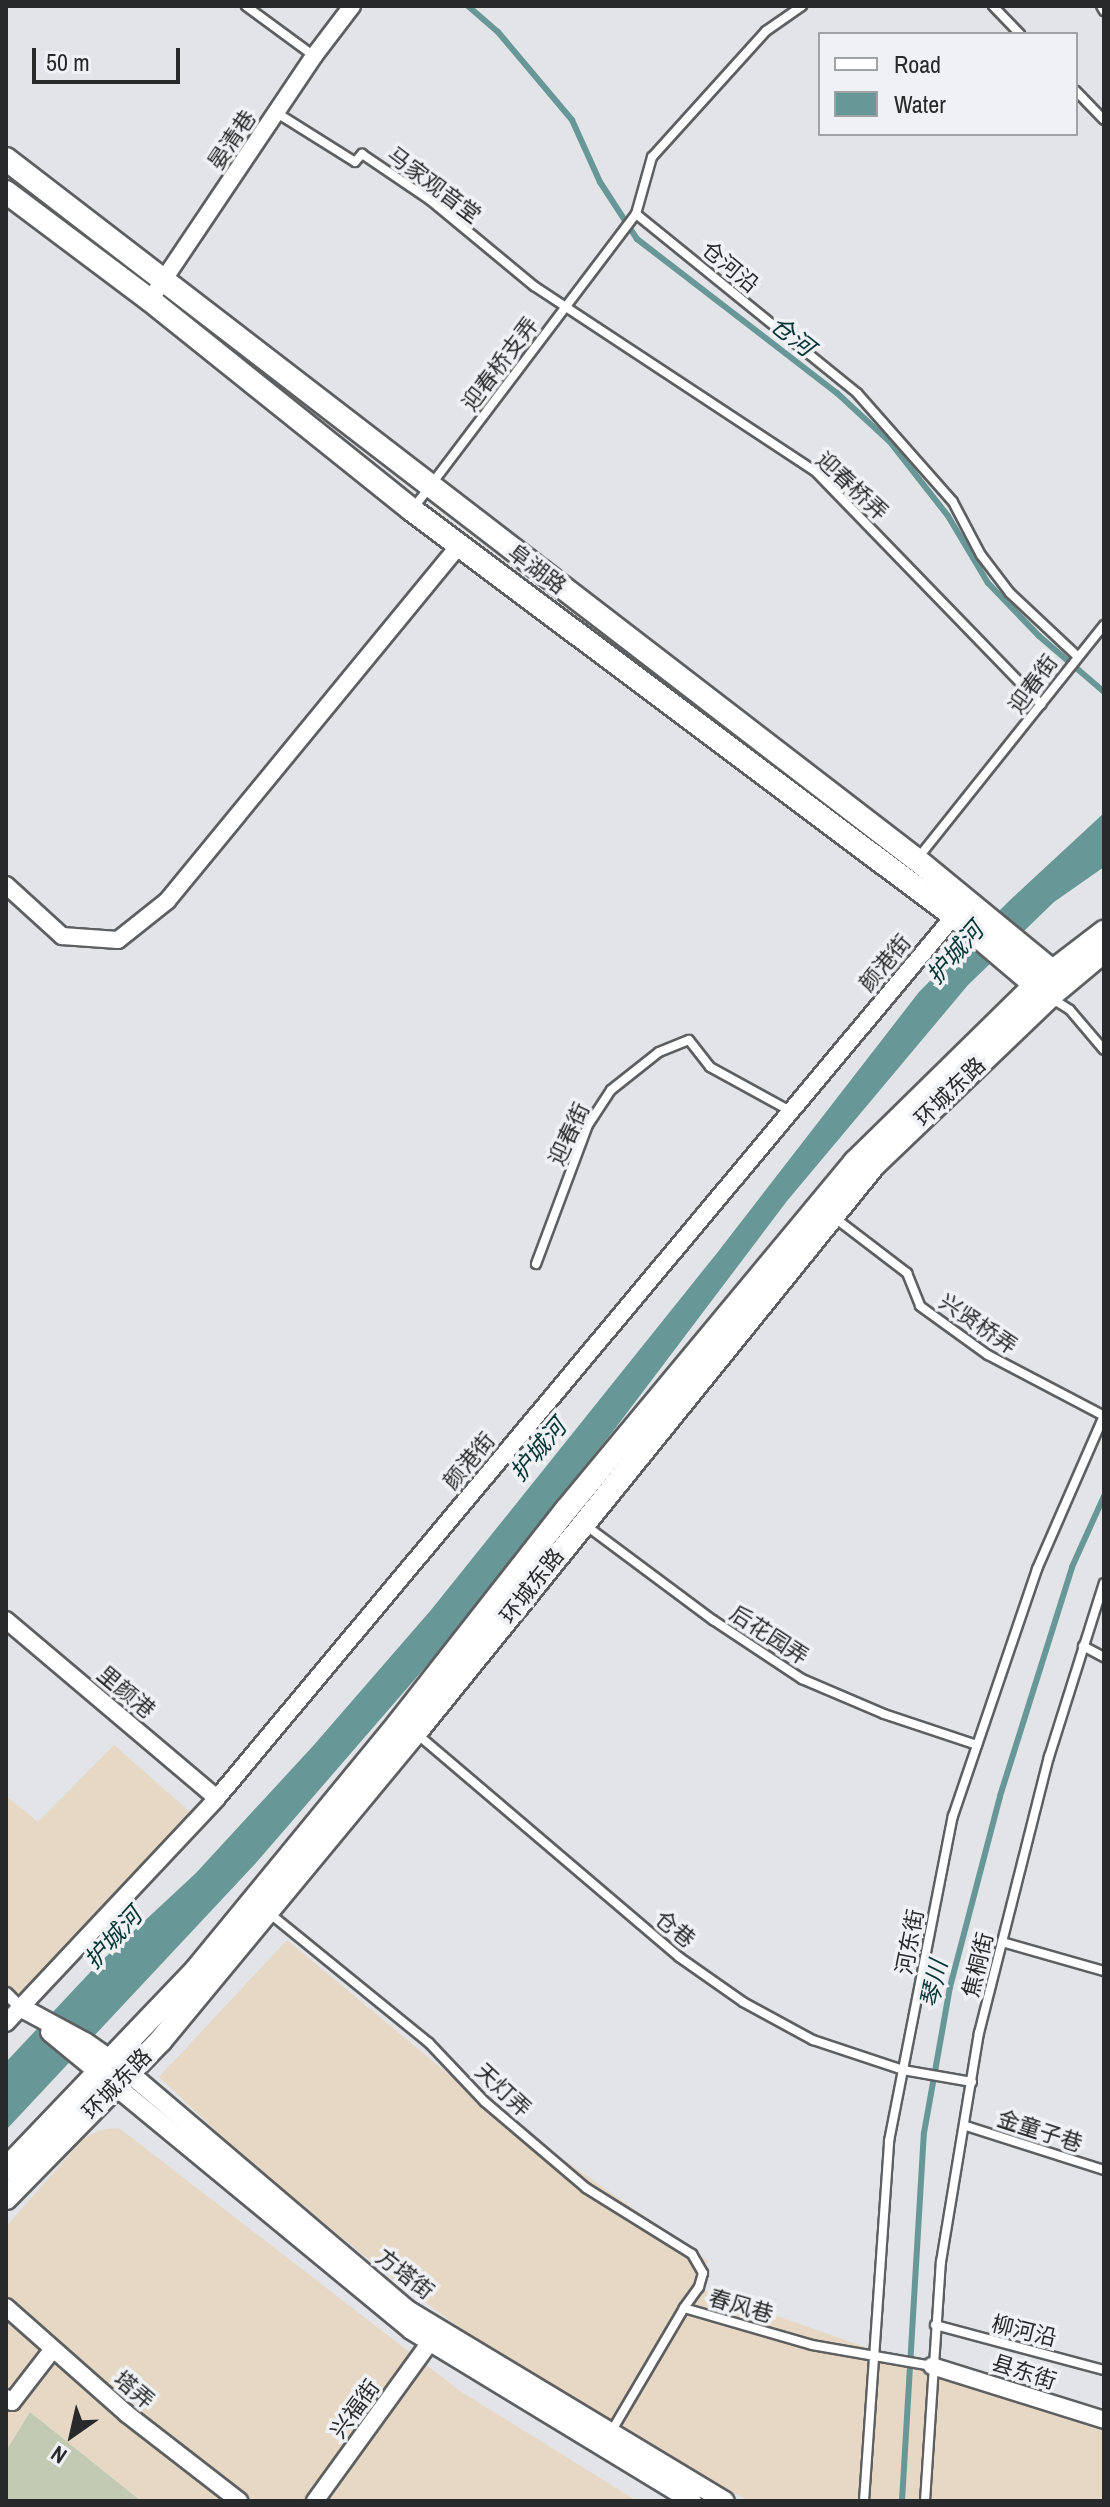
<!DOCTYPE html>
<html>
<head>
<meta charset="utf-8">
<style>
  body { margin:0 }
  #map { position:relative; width:1110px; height:2507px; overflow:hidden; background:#e2e4e7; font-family:"Archivo Narrow","Noto Sans SC",sans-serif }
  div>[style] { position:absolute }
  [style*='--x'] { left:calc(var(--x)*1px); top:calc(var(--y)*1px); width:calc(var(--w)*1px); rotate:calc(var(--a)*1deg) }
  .commercial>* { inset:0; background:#e6d8c5 }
  .green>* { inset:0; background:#c2cab3 }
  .water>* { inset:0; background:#689797 }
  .stream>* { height:6px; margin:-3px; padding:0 3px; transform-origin:3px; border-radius:3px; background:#689797 }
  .roads { filter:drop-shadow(2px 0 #5d5f61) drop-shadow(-2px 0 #5d5f61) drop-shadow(0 2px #5d5f61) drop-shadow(0 -2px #5d5f61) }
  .service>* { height:8px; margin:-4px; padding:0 4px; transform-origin:4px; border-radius:4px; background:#fff }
  .pedestrian>* { height:11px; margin:-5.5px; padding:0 5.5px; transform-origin:5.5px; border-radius:5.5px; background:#fff }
  .minor>* { height:16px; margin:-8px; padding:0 8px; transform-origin:8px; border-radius:8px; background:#fff }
  .tertiary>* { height:18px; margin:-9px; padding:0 9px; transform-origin:9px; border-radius:9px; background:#fff }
  .secondary>* { height:22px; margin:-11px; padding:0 11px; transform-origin:11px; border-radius:11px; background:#fff }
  span { translate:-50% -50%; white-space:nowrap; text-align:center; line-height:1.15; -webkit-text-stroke:7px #eff1f4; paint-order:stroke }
  .street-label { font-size:22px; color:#28292a }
  .water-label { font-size:24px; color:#033434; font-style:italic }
  .frame { position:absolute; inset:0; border:8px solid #28292a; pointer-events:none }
  .legend { position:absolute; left:818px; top:32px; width:260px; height:104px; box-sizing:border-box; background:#eff1f4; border:2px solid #9fa1a3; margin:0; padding:10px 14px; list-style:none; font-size:24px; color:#28292a }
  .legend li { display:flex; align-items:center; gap:16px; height:40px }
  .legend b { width:40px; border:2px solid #9fa1a3 }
  .north { position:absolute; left:32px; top:2395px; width:80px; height:80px; -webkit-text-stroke:6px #eff1f4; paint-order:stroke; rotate:214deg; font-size:22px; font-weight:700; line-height:32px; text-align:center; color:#28292a }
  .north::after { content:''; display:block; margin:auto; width:28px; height:36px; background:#28292a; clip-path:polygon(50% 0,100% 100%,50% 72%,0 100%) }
  .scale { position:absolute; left:32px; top:48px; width:148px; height:36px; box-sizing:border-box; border:4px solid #28292a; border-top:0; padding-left:10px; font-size:24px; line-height:28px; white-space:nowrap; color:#28292a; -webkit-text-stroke:6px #eff1f4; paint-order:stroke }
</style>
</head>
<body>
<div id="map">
  <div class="commercial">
    <div style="clip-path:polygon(114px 1745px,197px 1818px,6px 2027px,6px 1796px,38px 1822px)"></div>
    <div style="clip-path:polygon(287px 1940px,483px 2103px,708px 2261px,692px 2286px,865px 2347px,1104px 2414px,1104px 2501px,749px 2501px,547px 2392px,384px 2272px,240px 2154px,159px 2077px)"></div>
    <div style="clip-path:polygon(119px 2128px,460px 2391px,637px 2501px,141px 2501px,30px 2412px,6px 2451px,6px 2227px,83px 2139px,100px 2130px)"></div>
  </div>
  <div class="green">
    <div style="clip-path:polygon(30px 2412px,141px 2501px,6px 2501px,6px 2451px)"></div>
  </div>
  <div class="water">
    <div style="clip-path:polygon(1104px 813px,1104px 867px,1054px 902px,968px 985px,787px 1201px,614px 1430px,441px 1649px,255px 1864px,6px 2130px,6px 2062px,96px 1966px,196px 1873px,313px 1746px,431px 1610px,717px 1253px,919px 992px,1009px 901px)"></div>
  </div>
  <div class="stream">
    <div style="--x:468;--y:6;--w:40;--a:41"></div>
    <div style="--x:498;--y:32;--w:115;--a:49.9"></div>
    <div style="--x:572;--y:120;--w:68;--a:65.7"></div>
    <div style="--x:600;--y:182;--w:68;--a:57"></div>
    <div style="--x:637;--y:239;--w:252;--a:37.6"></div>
    <div style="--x:837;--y:393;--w:72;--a:42.8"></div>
    <div style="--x:890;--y:442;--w:94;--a:51.9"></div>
    <div style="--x:948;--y:516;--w:78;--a:59.2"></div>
    <div style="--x:988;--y:583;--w:74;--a:46.1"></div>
    <div style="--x:1039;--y:636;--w:86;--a:40.7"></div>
    <div style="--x:902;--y:2501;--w:369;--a:-86.6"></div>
    <div style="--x:924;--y:2133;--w:148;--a:-79.9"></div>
    <div style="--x:950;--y:1987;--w:197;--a:-75.3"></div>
    <div style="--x:1000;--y:1796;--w:240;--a:-72.5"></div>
    <div style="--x:1072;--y:1567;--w:78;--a:-65.7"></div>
  </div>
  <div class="roads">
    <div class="service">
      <div style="--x:246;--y:6;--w:84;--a:36.3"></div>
      <div style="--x:802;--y:6;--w:44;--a:145.2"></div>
      <div style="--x:766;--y:31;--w:170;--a:132.1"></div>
      <div style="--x:652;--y:157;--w:59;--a:105.7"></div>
      <div style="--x:636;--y:214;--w:284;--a:39"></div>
      <div style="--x:857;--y:393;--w:145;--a:48.6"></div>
      <div style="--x:953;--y:502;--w:60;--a:62.2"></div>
      <div style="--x:981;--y:555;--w:48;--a:52.7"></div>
      <div style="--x:1010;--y:593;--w:91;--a:43.2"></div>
      <div style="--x:993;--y:6;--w:39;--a:46"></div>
      <div style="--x:1101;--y:6;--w:6;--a:59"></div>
      <div style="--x:1076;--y:91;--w:40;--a:46"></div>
      <div style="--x:277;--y:113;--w:92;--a:32.1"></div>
      <div style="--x:355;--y:162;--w:11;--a:-49"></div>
      <div style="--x:362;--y:154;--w:82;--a:34.1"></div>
      <div style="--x:430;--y:200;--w:135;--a:39.6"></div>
      <div style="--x:534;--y:286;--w:336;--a:33.4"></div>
      <div style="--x:815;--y:471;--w:325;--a:45.9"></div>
      <div style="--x:412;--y:510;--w:371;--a:-52.9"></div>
      <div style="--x:918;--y:858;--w:298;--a:-51.4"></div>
      <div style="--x:1051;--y:998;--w:22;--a:32"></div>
      <div style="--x:1070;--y:1010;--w:52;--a:49.6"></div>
      <div style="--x:835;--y:1218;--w:91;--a:37.4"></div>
      <div style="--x:907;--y:1273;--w:35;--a:68"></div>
      <div style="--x:920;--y:1306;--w:84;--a:35.8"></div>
      <div style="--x:988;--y:1355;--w:131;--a:27.7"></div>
      <div style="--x:536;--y:1264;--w:148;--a:-69.5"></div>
      <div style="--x:588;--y:1125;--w:42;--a:-56.7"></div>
      <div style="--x:611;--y:1090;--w:61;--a:-38.4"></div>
      <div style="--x:659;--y:1052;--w:32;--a:-22"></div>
      <div style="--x:689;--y:1040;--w:34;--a:52"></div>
      <div style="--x:710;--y:1067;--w:91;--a:28.8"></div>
      <div style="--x:584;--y:1524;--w:161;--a:36.7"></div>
      <div style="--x:713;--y:1620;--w:107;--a:33.5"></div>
      <div style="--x:802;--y:1679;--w:89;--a:23.1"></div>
      <div style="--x:884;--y:1714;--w:98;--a:18.4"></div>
      <div style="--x:1083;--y:1646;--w:24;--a:28"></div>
      <div style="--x:417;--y:1734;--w:344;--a:40.4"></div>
      <div style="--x:679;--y:1957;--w:78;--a:35.1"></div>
      <div style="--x:743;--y:2002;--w:80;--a:28.5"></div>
      <div style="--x:813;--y:2040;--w:95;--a:18.4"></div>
      <div style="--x:903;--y:2070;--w:70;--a:9.9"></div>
      <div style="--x:269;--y:1913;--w:206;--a:39.1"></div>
      <div style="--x:429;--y:2043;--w:81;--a:46.5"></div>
      <div style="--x:485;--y:2102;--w:133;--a:40.4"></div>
      <div style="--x:586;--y:2188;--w:125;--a:31.9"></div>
      <div style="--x:692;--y:2254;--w:22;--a:60"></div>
      <div style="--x:703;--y:2273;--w:15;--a:106"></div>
      <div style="--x:699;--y:2287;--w:26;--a:126"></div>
      <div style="--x:1002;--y:1942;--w:106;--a:15.9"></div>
      <div style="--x:966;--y:2126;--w:145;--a:17.7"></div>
      <div style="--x:935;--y:2325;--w:175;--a:14.9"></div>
      <div style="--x:611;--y:2432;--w:144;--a:-59.5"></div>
      <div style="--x:684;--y:2308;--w:133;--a:16.1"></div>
      <div style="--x:812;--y:2345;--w:122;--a:9.9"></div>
      <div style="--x:864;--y:2501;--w:361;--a:-86"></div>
      <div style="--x:889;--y:2141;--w:331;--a:-78.9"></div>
      <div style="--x:953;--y:1816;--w:261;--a:-71.2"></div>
      <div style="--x:1037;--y:1569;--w:167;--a:-66.4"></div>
      <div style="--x:925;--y:2501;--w:240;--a:-86.2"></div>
      <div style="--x:941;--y:2262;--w:232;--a:-80.6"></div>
      <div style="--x:979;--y:2033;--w:285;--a:-75.8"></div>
      <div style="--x:1049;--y:1757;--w:182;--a:-72.5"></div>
    </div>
    <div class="pedestrian">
      <div style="--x:6;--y:1993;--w:20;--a:45"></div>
    </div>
    <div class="minor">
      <div style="--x:150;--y:300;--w:294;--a:-56.1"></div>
      <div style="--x:314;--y:56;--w:63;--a:-52.8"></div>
      <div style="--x:6;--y:885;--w:76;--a:42.3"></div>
      <div style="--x:62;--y:936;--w:56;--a:4.1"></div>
      <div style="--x:118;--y:940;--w:63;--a:-38.5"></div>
      <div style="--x:167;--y:901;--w:460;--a:-50.6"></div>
      <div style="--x:6;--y:1620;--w:276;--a:40.2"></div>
      <div style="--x:6;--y:2023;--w:308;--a:-46.8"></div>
      <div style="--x:217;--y:1798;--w:1149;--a:-50.12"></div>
      <div style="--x:6;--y:2307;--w:162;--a:41.5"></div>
      <div style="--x:127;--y:2414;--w:142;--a:37.8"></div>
      <div style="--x:932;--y:2366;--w:180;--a:17.4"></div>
      <div style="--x:6;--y:2398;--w:7;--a:34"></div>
      <div style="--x:12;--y:2402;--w:67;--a:-52.3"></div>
      <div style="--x:315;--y:2501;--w:196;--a:-54.1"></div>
    </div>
    <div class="tertiary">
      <div style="--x:20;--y:2007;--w:74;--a:28.3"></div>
      <div style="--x:85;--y:2042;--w:52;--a:34.9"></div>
      <div style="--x:128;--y:2072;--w:367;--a:40.4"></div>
      <div style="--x:408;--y:2310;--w:370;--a:31.1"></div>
      <div style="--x:50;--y:2032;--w:468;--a:39.5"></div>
      <div style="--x:411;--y:2330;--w:329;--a:31.3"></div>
    </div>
    <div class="secondary">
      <div style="--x:6;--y:159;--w:1149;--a:37.58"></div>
      <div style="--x:917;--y:860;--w:189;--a:39.4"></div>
      <div style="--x:6;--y:192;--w:180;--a:36.9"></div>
      <div style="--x:150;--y:300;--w:336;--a:38.7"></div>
      <div style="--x:412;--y:510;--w:677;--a:36.84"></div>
      <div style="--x:954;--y:916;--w:122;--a:40.3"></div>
      <div style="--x:6;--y:2169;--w:277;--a:-46.3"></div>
      <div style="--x:197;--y:1969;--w:318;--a:-50.6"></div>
      <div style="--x:399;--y:1723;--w:271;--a:-51.9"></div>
      <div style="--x:566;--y:1510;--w:452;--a:-50.3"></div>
      <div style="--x:855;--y:1162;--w:254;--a:-44.5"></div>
      <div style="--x:1036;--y:984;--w:86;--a:-37.4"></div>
      <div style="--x:6;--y:2198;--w:221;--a:-45.5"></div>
      <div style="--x:161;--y:2040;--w:398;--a:-50.4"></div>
      <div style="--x:415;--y:1733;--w:730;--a:-51.06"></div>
      <div style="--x:874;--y:1165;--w:243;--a:-43.8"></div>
      <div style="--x:1049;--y:997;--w:72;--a:-39.9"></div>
    </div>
  </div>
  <div class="street-label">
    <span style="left:232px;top:140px;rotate:-56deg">晏清巷</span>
    <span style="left:434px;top:185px;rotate:37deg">马家观音堂</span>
    <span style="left:730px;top:267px;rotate:40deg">仓河沿</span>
    <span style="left:500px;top:364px;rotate:-53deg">迎春桥支弄</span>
    <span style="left:852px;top:486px;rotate:43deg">迎春桥弄</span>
    <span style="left:537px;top:569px;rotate:37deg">阜湖路</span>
    <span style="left:1033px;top:684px;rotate:-54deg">迎春街</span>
    <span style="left:885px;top:963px;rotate:-50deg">颜港街</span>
    <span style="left:950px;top:1092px;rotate:-44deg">环城东路</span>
    <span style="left:569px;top:1134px;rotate:-65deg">迎春街</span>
    <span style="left:978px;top:1324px;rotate:34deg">兴贤桥弄</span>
    <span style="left:469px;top:1461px;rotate:-50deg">颜港街</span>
    <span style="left:532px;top:1586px;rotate:-52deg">环城东路</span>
    <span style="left:769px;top:1635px;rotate:33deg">后花园弄</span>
    <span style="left:126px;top:1692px;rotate:40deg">里颜港</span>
    <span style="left:675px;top:1929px;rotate:39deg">仓巷</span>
    <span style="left:910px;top:1942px;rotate:-79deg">河东街</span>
    <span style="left:978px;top:1965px;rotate:-76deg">焦桐街</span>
    <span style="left:117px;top:2084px;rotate:-46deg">环城东路</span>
    <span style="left:503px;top:2090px;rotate:43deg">天灯弄</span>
    <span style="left:1040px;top:2131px;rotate:18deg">金童子巷</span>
    <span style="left:405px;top:2274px;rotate:38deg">方塔街</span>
    <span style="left:741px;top:2306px;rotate:16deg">春风巷</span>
    <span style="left:1024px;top:2331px;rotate:14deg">柳河沿</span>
    <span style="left:1024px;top:2372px;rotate:18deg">县东街</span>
    <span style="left:134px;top:2390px;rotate:40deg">塔弄</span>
    <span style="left:355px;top:2409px;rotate:-54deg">兴福街</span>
  </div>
  <div class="water-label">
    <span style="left:792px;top:336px;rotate:38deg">仓河</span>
    <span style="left:955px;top:953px;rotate:-49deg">护城河</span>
    <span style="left:538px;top:1450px;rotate:-50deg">护城河</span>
    <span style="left:113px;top:1938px;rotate:-48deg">护城河</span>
    <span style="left:934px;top:1984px;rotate:-78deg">琴川</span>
  </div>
  <div class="frame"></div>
  <ul class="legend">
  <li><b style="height:10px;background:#fff"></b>Road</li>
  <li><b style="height:22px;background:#689797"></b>Water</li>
  </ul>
  <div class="north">N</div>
  <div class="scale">50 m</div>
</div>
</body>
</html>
